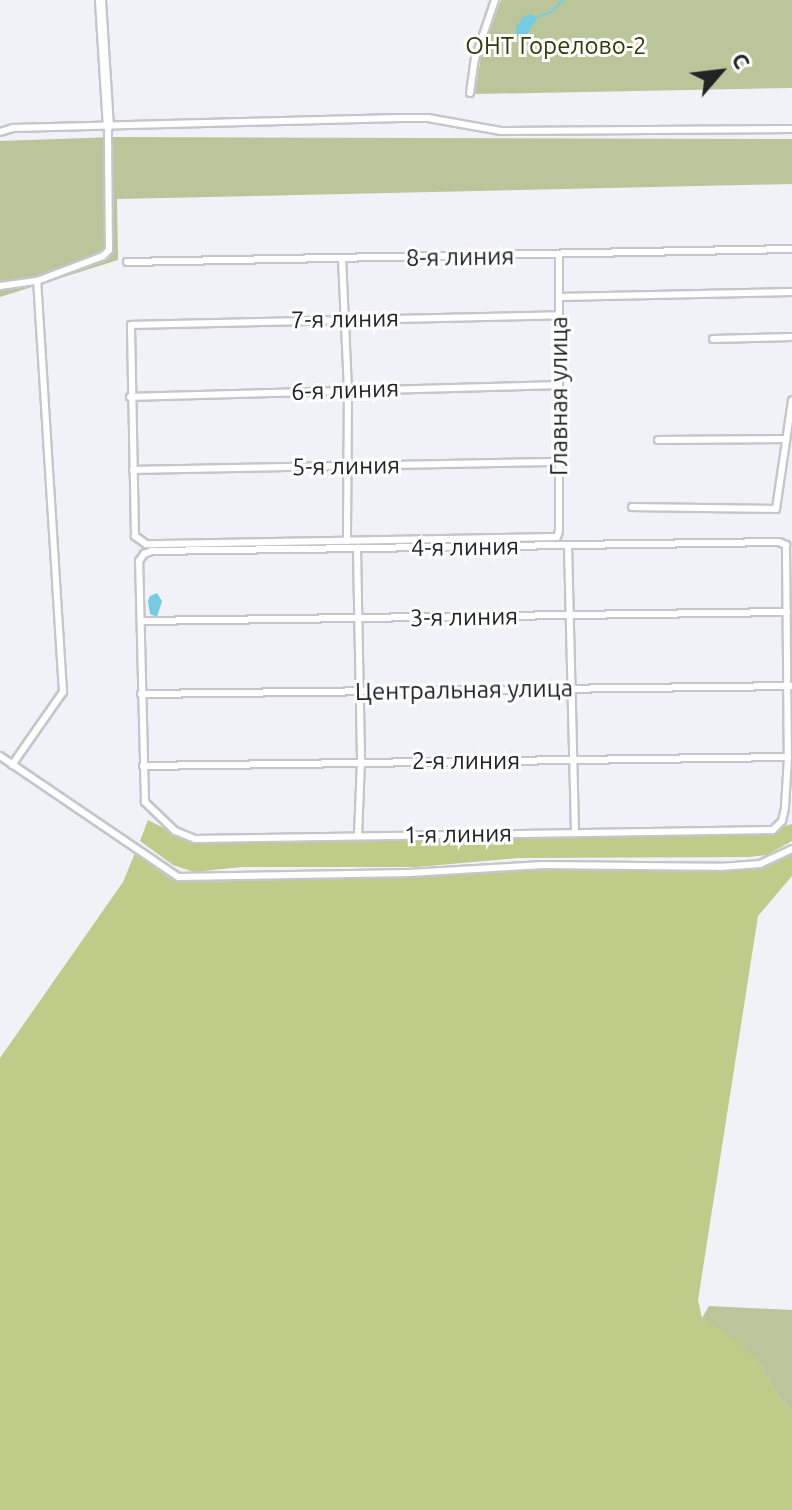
<!DOCTYPE html>
<html>
<head>
<meta charset="utf-8">
<style>
  body { margin:0 }
  #map { position:relative; width:792px; height:1510px; overflow:hidden; background:#f0f2f8; font-family:Ubuntu,sans-serif }
  div>[style] { position:absolute }
  [style*='--x'] { left:calc(var(--x)*1px); top:calc(var(--y)*1px); width:calc(var(--w)*1px); rotate:calc(var(--a)*1deg) }
  .green>* { inset:0; background:#bbc59a }
  .forest>* { inset:0; background:#becb89 }
  .water>* { inset:0; background:#75cce0 }
  .stream>* { height:2px; margin:-1px; padding:0 1px; transform-origin:1px; border-radius:1px; background:#75cce0 }
  .roads { filter:drop-shadow(2px 0 #c5c6cc) drop-shadow(-2px 0 #c5c6cc) drop-shadow(0 2px #c5c6cc) drop-shadow(0 -2px #c5c6cc) }
  .street>* { height:6px; margin:-3px; padding:0 3px; transform-origin:3px; border-radius:3px; background:#fff }
  .secondary>* { height:9px; margin:-4.5px; padding:0 4.5px; transform-origin:4.5px; border-radius:4.5px; background:#fff }
  span { translate:-50% -50%; white-space:nowrap; text-align:center; line-height:1.15; -webkit-text-stroke:6px #fff; paint-order:stroke }
  .park-label { font-size:24px; color:#323a07 }
  .street-label { font-size:24px; color:#222325 }
  .north { position:absolute; left:680px; top:32px; width:80px; height:80px; -webkit-text-stroke:6px #fff; paint-order:stroke; rotate:62deg; font-size:22px; font-weight:700; line-height:32px; text-align:center; color:#222325 }
  .north::after { content:''; display:block; margin:auto; width:28px; height:36px; background:#222325; clip-path:polygon(50% 0,100% 100%,50% 72%,0 100%) }
</style>
</head>
<body>
<div id="map">
  <div class="green">
    <div style="clip-path:polygon(501px 0,792px 0,792px 88px,475px 94px,481px 56px)"></div>
    <div style="clip-path:polygon(115px 137px,792px 139px,792px 184px,117px 199px,118px 260px,0 297px,0 141px)"></div>
    <div style="clip-path:polygon(709px 1306px,792px 1310px,792px 1411px,774px 1391px,762px 1365px,702px 1318px)"></div>
  </div>
  <div class="forest">
    <div style="clip-path:polygon(148px 820px,193px 843px,775px 829px,792px 824px,792px 841px,767px 855px,749px 857px,518px 858px,417px 867px,242px 867px,194px 872px,173px 865px,140px 841px)"></div>
    <div style="clip-path:polygon(135px 853px,171px 878px,191px 882px,439px 876px,482px 870px,762px 868px,792px 853px,792px 876px,758px 916px,698px 1300px,702px 1318px,734px 1339px,762px 1365px,774px 1391px,792px 1411px,792px 1510px,0 1510px,0 1058px,123px 882px)"></div>
  </div>
  <div class="water">
    <div style="clip-path:polygon(531px 14px,537px 18px,523px 41px,516px 35px,516px 27px,523px 17px)"></div>
    <div style="clip-path:polygon(157px 593px,162px 601px,157px 617px,150px 614px,148px 601px,150px 596px)"></div>
  </div>
  <div class="stream">
    <div style="--x:537;--y:17;--w:15;--a:-20"></div>
    <div style="--x:551;--y:12;--w:17;--a:-45"></div>
  </div>
  <div class="roads">
    <div class="street">
      <div style="--x:470;--y:93;--w:34;--a:-82"></div>
      <div style="--x:475;--y:59;--w:62;--a:-71.3"></div>
      <div style="--x:0;--y:132;--w:14;--a:-17"></div>
      <div style="--x:13;--y:128;--w:386;--a:-1.5"></div>
      <div style="--x:399;--y:118;--w:29;--a:0"></div>
      <div style="--x:428;--y:118;--w:74;--a:10.1"></div>
      <div style="--x:501;--y:131;--w:291;--a:-0.4"></div>
      <div style="--x:559;--y:256;--w:275;--a:90"></div>
      <div style="--x:559;--y:531;--w:6;--a:108"></div>
      <div style="--x:557;--y:537;--w:411;--a:179"></div>
      <div style="--x:146;--y:544;--w:14;--a:-144"></div>
      <div style="--x:135;--y:536;--w:211;--a:-91.1"></div>
      <div style="--x:131;--y:325;--w:428;--a:-1.3"></div>
      <div style="--x:342;--y:258;--w:131;--a:87.4"></div>
      <div style="--x:348;--y:389;--w:152;--a:90.4"></div>
      <div style="--x:127;--y:262;--w:665;--a:-1.12"></div>
      <div style="--x:0;--y:286;--w:37;--a:-8"></div>
      <div style="--x:37;--y:281;--w:71;--a:-20.7"></div>
      <div style="--x:103;--y:256;--w:8;--a:-45"></div>
      <div style="--x:109;--y:250;--w:124;--a:-90.5"></div>
      <div style="--x:559;--y:297;--w:233;--a:-1.2"></div>
      <div style="--x:713;--y:339;--w:79;--a:-1.5"></div>
      <div style="--x:130;--y:397;--w:429;--a:-1.6"></div>
      <div style="--x:658;--y:440;--w:128;--a:-0.4"></div>
      <div style="--x:133;--y:470;--w:426;--a:-1.1"></div>
      <div style="--x:632;--y:507;--w:144;--a:0.8"></div>
      <div style="--x:776;--y:509;--w:110;--a:-81.6"></div>
      <div style="--x:779;--y:542;--w:8;--a:23"></div>
      <div style="--x:786;--y:545;--w:212;--a:89.5"></div>
      <div style="--x:788;--y:757;--w:51;--a:93.4"></div>
      <div style="--x:785;--y:808;--w:13;--a:103"></div>
      <div style="--x:782;--y:821;--w:13;--a:135"></div>
      <div style="--x:773;--y:830;--w:578;--a:179.11"></div>
      <div style="--x:195;--y:839;--w:22;--a:-158"></div>
      <div style="--x:175;--y:831;--w:42;--a:-136"></div>
      <div style="--x:145;--y:802;--w:241;--a:-91.4"></div>
      <div style="--x:139;--y:561;--w:9;--a:-54"></div>
      <div style="--x:144;--y:554;--w:9;--a:-21"></div>
      <div style="--x:152;--y:551;--w:627;--a:-0.82"></div>
      <div style="--x:568;--y:545;--w:287;--a:88.6"></div>
      <div style="--x:357;--y:550;--w:211;--a:88.9"></div>
      <div style="--x:361;--y:761;--w:75;--a:92.3"></div>
      <div style="--x:141;--y:621;--w:646;--a:-0.8"></div>
      <div style="--x:141;--y:694;--w:651;--a:-0.7"></div>
      <div style="--x:0;--y:756;--w:215;--a:34.2"></div>
      <div style="--x:178;--y:877;--w:231;--a:-1"></div>
      <div style="--x:409;--y:873;--w:134;--a:-3.4"></div>
      <div style="--x:543;--y:865;--w:177;--a:0.6"></div>
      <div style="--x:720;--y:867;--w:40;--a:-4.3"></div>
      <div style="--x:760;--y:864;--w:35;--a:-25"></div>
      <div style="--x:12;--y:765;--w:89;--a:-55.1"></div>
      <div style="--x:63;--y:692;--w:412;--a:-93.6"></div>
      <div style="--x:143;--y:766;--w:645;--a:-0.8"></div>
    </div>
    <div class="secondary">
      <div style="--x:100;--y:0;--w:126;--a:86.4"></div>
    </div>
  </div>
  <div class="park-label">
    <span style="left:556px;top:46px">ОНТ Горелово-2</span>
  </div>
  <div class="street-label">
    <span style="left:460px;top:257px;rotate:-1deg">8-я линия</span>
    <span style="left:345px;top:319px;rotate:-1deg">7-я линия</span>
    <span style="left:345px;top:390px;rotate:-2deg">6-я линия</span>
    <span style="left:559px;top:396px;rotate:-90deg">Главная улица</span>
    <span style="left:346px;top:466px;rotate:-1deg">5-я линия</span>
    <span style="left:465px;top:547px;rotate:-1deg">4-я линия</span>
    <span style="left:464px;top:617px;rotate:-1deg">3-я линия</span>
    <span style="left:464px;top:690px;rotate:-1deg">Центральная улица</span>
    <span style="left:466px;top:761px">2-я линия</span>
    <span style="left:458px;top:834px;rotate:-1deg">1-я линия</span>
  </div>
  <div class="north">С</div>
</div>
</body>
</html>
